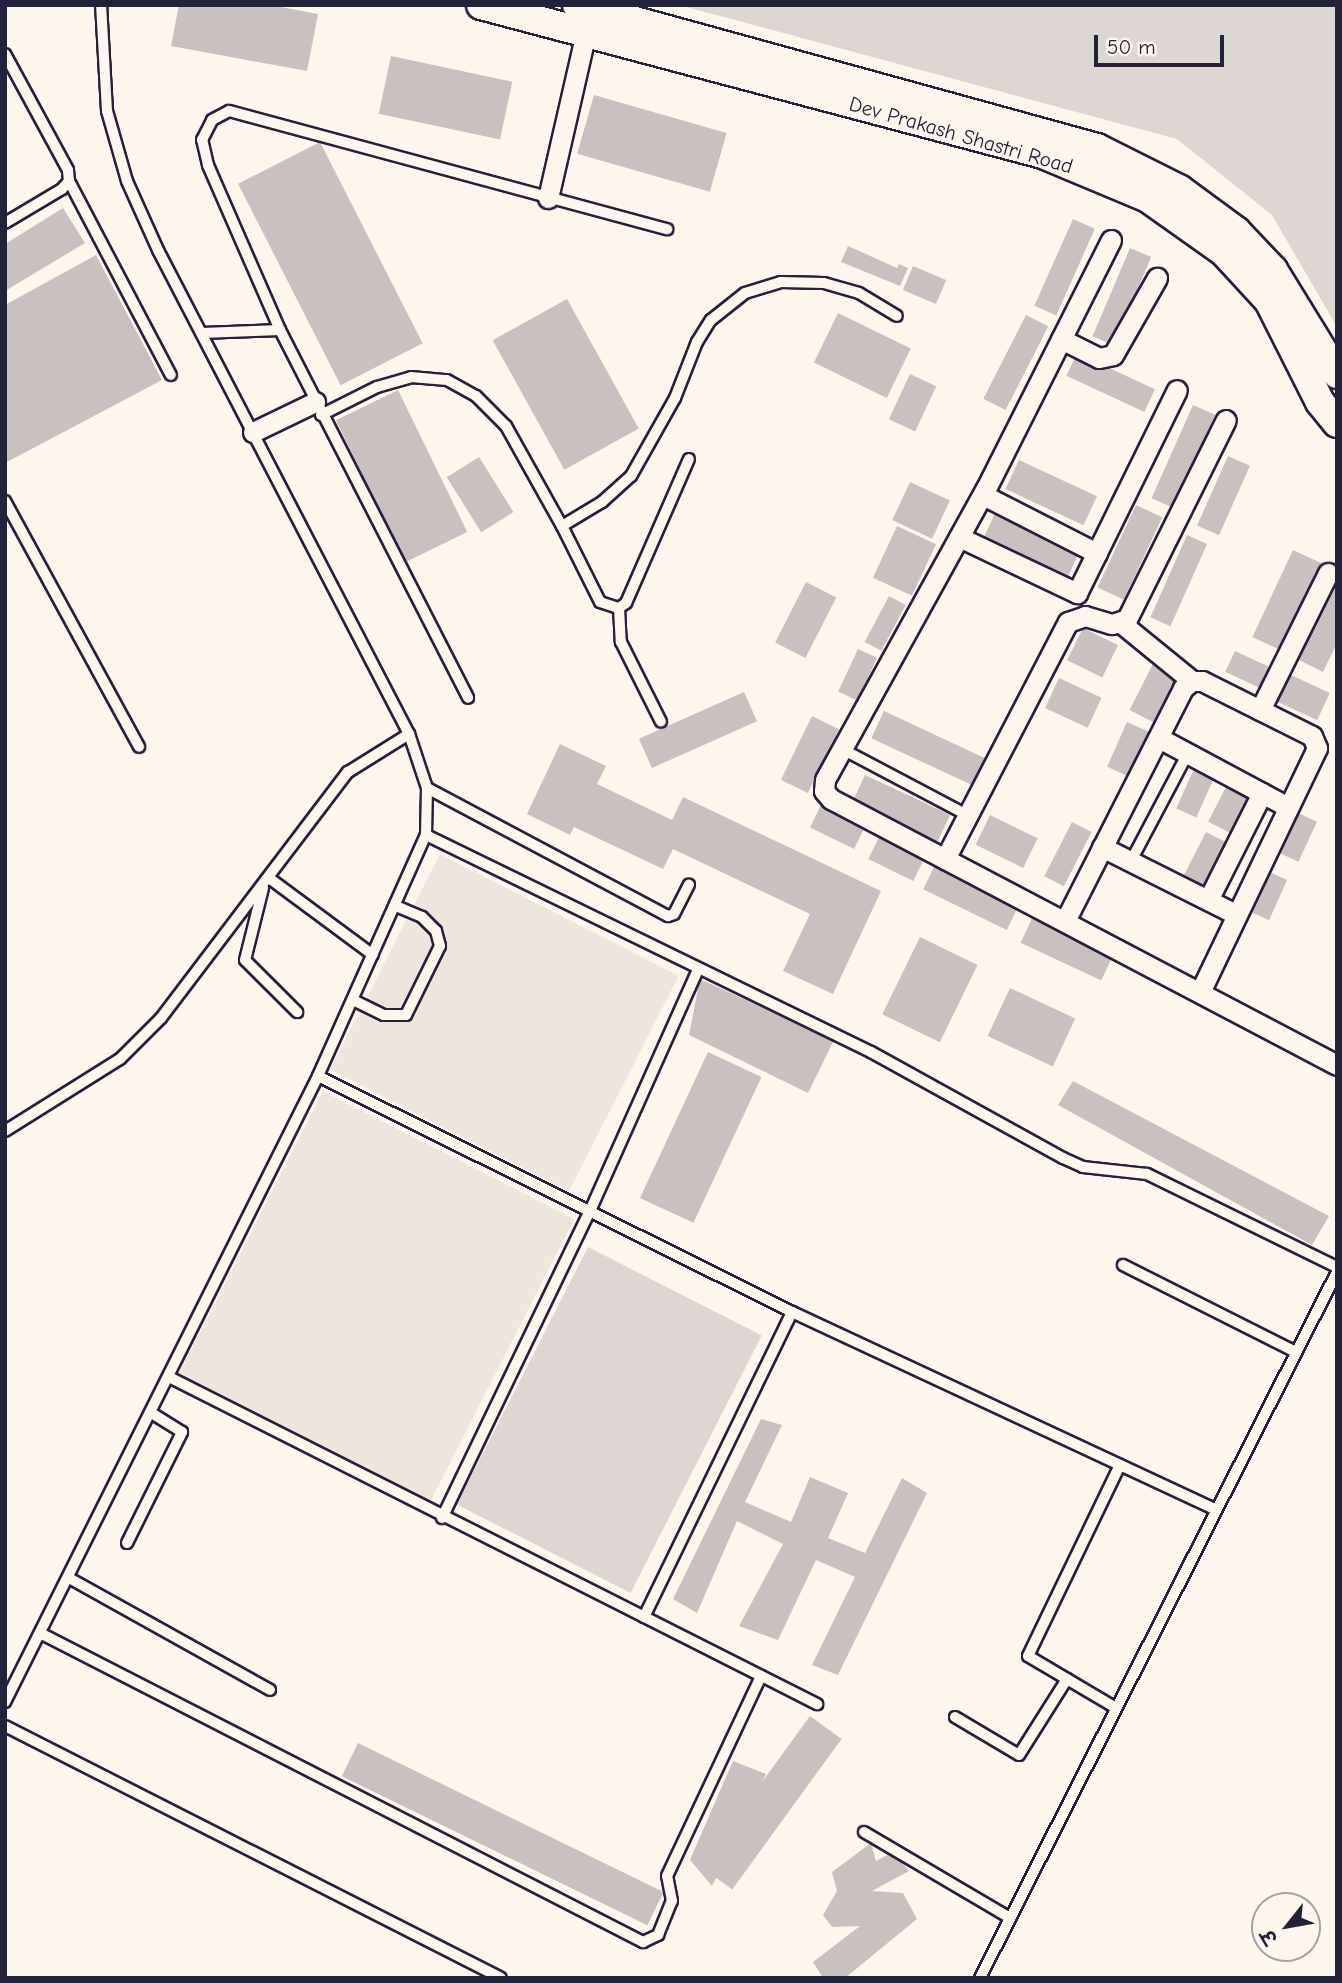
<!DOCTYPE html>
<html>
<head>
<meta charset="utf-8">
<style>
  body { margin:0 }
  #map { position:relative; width:1342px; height:1983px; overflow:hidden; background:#fbf7ec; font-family:"Comic Neue","Playpen Sans Deva",sans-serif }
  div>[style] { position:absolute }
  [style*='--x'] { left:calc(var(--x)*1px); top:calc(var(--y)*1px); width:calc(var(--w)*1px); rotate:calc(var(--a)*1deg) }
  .built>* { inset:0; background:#ebe7df; transform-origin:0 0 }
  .green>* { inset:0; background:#dbd8d3; transform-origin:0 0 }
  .building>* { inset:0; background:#c6c2c0; transform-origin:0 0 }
  .roads { filter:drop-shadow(2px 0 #22223b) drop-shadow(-2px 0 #22223b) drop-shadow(0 2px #22223b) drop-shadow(0 -2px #22223b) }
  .lane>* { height:10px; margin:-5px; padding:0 5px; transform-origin:5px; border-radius:5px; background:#fbf7ec }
  .street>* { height:19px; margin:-9.5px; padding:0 9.5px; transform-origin:9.5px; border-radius:9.5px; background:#fbf7ec }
  .secondary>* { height:28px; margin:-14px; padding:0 14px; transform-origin:14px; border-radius:14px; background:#fbf7ec }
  span { translate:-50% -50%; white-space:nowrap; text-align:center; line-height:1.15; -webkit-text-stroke:5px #fbf7ec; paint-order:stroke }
  .street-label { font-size:21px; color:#22223b }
  .frame { position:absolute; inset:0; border:7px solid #22223b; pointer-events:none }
  .north { position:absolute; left:1251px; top:1892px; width:70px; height:70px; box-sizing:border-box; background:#fbf7ec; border:2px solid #a4a2a5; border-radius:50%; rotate:239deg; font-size:19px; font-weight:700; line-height:28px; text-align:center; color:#22223b }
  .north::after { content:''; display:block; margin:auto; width:24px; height:32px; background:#22223b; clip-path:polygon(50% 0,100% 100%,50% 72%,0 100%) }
  .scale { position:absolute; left:1094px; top:35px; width:130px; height:32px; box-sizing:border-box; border:4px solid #22223b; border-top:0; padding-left:9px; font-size:21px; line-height:24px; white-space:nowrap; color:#22223b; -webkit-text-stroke:5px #fbf7ec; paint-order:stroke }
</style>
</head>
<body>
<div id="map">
  <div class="built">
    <div style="left:440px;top:854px;width:268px;height:242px;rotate:27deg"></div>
    <div style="left:323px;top:1091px;width:282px;height:321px;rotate:27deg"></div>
  </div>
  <div class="green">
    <div style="clip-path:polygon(679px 5px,1337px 5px,1337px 327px,1272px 215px,1177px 139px)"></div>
    <div style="left:588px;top:1247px;width:195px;height:289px;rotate:27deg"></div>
  </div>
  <div class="building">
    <div style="clip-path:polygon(179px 5px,270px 5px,318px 14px,307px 71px,171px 46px)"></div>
    <div style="left:391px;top:56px;width:124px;height:59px;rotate:12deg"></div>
    <div style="left:594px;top:95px;width:138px;height:61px;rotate:16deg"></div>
    <div style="left:320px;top:142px;width:226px;height:92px;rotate:63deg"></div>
    <div style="clip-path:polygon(63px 208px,85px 243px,5px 291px,5px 244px)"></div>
    <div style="left:1073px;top:219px;width:24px;height:95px;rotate:24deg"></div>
    <div style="clip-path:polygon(848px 246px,897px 268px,899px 264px,908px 268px,900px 286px,841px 262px)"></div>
    <div style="left:1130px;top:248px;width:23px;height:96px;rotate:23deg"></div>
    <div style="clip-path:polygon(96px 255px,162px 380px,5px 463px,5px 305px)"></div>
    <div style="left:913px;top:266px;width:36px;height:26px;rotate:23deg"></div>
    <div style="left:567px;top:299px;width:148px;height:85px;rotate:61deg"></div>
    <div style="left:838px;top:313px;width:81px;height:55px;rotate:26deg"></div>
    <div style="left:1026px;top:315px;width:25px;height:94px;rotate:27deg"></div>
    <div style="left:1077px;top:353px;width:86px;height:25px;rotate:25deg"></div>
    <div style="left:910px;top:374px;width:29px;height:50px;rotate:25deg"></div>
    <div style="left:398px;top:390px;width:158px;height:69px;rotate:64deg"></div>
    <div style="left:1193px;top:405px;width:24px;height:102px;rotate:24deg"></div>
    <div style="left:1228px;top:456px;width:24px;height:76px;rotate:24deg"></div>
    <div style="left:479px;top:457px;width:65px;height:38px;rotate:58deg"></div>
    <div style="left:1019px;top:460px;width:86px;height:32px;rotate:25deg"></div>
    <div style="left:910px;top:482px;width:44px;height:42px;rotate:25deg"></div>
    <div style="left:1136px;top:505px;width:29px;height:91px;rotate:25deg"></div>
    <div style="left:996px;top:511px;width:93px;height:28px;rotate:25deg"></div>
    <div style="left:897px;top:526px;width:43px;height:57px;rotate:25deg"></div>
    <div style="left:1187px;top:535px;width:22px;height:90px;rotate:24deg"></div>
    <div style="left:1293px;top:550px;width:35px;height:96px;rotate:25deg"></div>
    <div style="clip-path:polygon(1337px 574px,1337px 643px,1323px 672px,1297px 659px)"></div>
    <div style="left:806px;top:582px;width:34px;height:68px;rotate:27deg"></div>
    <div style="left:889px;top:596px;width:19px;height:52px;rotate:28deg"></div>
    <div style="left:1083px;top:628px;width:39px;height:36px;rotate:26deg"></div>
    <div style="left:858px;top:649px;width:21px;height:47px;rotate:25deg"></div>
    <div style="left:1235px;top:651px;width:44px;height:23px;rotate:25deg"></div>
    <div style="left:1154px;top:662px;width:27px;height:54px;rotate:27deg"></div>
    <div style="left:1289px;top:674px;width:45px;height:30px;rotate:25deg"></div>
    <div style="left:1059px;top:678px;width:47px;height:33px;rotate:25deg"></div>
    <div style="left:744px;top:692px;width:32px;height:115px;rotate:66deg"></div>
    <div style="left:884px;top:711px;width:114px;height:30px;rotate:25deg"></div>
    <div style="left:812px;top:716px;width:30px;height:71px;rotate:26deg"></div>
    <div style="left:1127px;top:722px;width:24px;height:49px;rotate:24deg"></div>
    <div style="clip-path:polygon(560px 744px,606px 766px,597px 784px,672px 820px,683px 797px,881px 891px,833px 994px,783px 971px,810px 914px,673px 849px,663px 869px,574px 827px,570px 835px,527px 814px)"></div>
    <div style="left:1197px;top:762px;width:22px;height:51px;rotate:24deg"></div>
    <div style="left:865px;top:775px;width:94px;height:31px;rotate:25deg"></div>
    <div style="left:1230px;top:779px;width:31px;height:48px;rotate:27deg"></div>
    <div style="left:821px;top:805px;width:49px;height:25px;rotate:26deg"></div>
    <div style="left:1298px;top:813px;width:21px;height:44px;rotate:25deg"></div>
    <div style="left:990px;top:815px;width:53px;height:33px;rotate:26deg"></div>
    <div style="left:1072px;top:822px;width:22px;height:61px;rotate:27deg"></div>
    <div style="left:1206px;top:832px;width:27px;height:52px;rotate:27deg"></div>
    <div style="left:881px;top:833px;width:50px;height:29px;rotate:26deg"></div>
    <div style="left:935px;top:865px;width:93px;height:27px;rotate:26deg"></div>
    <div style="left:1267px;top:871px;width:22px;height:44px;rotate:24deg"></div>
    <div style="left:1035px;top:912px;width:89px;height:34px;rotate:25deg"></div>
    <div style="left:920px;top:937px;width:64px;height:86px;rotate:26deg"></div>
    <div style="clip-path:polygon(700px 979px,834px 1040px,808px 1093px,689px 1035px)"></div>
    <div style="left:1010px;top:988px;width:72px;height:53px;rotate:25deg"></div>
    <div style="left:708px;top:1052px;width:59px;height:161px;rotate:25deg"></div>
    <div style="clip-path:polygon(1073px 1081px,1329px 1216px,1312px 1245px,1058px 1105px)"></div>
    <div style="clip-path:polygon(761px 1419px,782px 1425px,745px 1502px,791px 1522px,810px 1477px,848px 1493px,828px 1538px,865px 1553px,902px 1478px,927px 1493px,838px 1675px,812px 1665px,855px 1577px,816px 1560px,778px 1640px,739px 1626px,783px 1544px,737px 1521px,697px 1613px,673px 1599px)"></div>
    <div style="left:810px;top:1716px;width:39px;height:186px;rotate:36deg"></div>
    <div style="left:358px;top:1743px;width:340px;height:37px;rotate:26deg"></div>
    <div style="clip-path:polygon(733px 1761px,766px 1774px,712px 1886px,690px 1860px)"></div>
    <div style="clip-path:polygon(871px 1843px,876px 1861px,893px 1852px,909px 1871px,872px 1891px,903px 1893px,917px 1919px,845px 1978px,823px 1978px,813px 1962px,860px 1926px,832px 1927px,823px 1915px,837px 1891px,832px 1872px)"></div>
  </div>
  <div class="roads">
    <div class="lane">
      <div style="--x:5;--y:54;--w:132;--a:61.5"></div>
      <div style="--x:68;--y:170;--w:11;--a:85"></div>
      <div style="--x:69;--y:181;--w:11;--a:131"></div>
      <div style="--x:62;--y:189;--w:66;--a:149.2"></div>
      <div style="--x:69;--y:181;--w:219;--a:62.3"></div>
      <div style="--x:280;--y:330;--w:180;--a:-113.6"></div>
      <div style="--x:208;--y:165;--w:26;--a:-103"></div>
      <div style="--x:202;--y:140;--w:22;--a:-63"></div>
      <div style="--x:212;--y:120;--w:19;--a:-28"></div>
      <div style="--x:229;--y:111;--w:454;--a:15.1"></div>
      <div style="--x:202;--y:333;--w:78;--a:-2.2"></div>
      <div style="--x:280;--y:330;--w:413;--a:62.9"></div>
      <div style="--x:321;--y:415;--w:63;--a:-26.6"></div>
      <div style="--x:377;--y:387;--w:35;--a:-16"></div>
      <div style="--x:411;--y:377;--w:36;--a:5"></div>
      <div style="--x:447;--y:380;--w:33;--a:29"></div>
      <div style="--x:476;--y:396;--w:42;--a:45"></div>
      <div style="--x:506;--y:426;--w:115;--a:60.8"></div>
      <div style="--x:562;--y:526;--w:47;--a:-31"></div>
      <div style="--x:602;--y:502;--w:39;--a:-42"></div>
      <div style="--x:631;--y:476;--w:90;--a:-60.6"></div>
      <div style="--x:675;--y:398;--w:60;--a:-68.6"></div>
      <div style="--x:697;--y:342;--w:26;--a:-58"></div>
      <div style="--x:711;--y:320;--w:43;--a:-38.5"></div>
      <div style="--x:745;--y:293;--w:38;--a:-17"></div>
      <div style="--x:781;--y:282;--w:43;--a:1.3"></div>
      <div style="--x:824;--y:283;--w:36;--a:16"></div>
      <div style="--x:859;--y:293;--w:44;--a:31.2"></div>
      <div style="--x:5;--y:501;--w:280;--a:61.4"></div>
      <div style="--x:562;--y:526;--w:85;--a:63.4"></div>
      <div style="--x:600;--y:602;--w:20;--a:18"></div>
      <div style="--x:619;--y:608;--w:9;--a:-36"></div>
      <div style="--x:626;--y:603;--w:157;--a:-66.4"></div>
      <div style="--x:619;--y:608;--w:34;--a:87"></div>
      <div style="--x:621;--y:642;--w:89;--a:63.4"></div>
      <div style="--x:842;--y:749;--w:141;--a:27.8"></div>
      <div style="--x:427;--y:788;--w:273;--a:28"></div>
      <div style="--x:668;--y:916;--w:6;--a:-18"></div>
      <div style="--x:674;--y:914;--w:33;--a:-63"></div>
      <div style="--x:426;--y:835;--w:495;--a:26"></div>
      <div style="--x:871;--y:1052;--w:219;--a:28.9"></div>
      <div style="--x:1063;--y:1158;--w:22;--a:24"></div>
      <div style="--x:1083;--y:1167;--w:64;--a:6.2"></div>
      <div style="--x:1147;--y:1174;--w:212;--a:26.1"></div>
      <div style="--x:1131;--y:861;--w:122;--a:-62.2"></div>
      <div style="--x:269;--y:878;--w:129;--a:36.5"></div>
      <div style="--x:263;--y:888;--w:74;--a:104"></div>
      <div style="--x:245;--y:960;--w:74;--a:45"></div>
      <div style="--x:353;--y:1000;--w:34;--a:26"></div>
      <div style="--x:384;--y:1015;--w:22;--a:0"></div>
      <div style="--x:406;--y:1015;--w:77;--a:-63.8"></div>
      <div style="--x:440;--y:946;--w:16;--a:-105"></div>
      <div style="--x:436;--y:931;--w:20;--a:-135"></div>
      <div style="--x:422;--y:917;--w:28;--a:-157"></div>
      <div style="--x:318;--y:1076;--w:530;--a:26.47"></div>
      <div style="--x:792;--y:1312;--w:468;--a:25"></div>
      <div style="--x:5;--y:1131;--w:136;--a:-32.1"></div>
      <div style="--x:120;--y:1059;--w:58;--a:-45"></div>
      <div style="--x:161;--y:1018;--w:309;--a:-52.8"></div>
      <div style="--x:348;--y:772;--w:72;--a:-31.9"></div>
      <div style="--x:1123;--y:1265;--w:194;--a:26.7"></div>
      <div style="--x:171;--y:1378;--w:724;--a:26.78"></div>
      <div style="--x:442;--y:1518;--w:341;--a:-64.3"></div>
      <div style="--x:590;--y:1211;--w:265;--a:-65.9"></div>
      <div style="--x:127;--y:1543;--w:124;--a:-63.6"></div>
      <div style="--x:182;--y:1432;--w:36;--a:-148"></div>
      <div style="--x:69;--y:1578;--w:230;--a:29.1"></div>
      <div style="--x:644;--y:1617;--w:339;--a:-64.1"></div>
      <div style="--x:40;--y:1633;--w:678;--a:27.13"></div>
      <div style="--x:643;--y:1942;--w:17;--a:-25"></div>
      <div style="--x:658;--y:1935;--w:37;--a:-68"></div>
      <div style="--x:672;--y:1901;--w:25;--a:-101"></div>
      <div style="--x:667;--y:1876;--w:221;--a:-64.8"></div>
      <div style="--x:5;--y:1702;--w:700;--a:-63.43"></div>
      <div style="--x:318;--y:1076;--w:264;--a:-65.9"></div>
      <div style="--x:426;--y:835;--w:47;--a:-88.8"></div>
      <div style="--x:427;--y:788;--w:57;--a:-108.4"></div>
      <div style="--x:409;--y:734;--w:545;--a:-117.41"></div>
      <div style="--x:158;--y:250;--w:76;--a:-114.2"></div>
      <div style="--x:127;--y:181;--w:73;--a:-105.9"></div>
      <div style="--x:107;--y:111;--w:106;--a:-93.2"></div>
      <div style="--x:1116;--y:1708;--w:102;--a:-149.4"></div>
      <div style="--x:1028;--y:1656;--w:212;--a:-64.3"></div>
      <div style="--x:955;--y:1717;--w:74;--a:30.7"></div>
      <div style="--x:1019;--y:1755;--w:90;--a:-57.7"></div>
      <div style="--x:5;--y:1726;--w:556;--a:26.93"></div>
      <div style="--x:864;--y:1832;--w:169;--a:30.5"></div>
      <div style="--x:980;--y:1978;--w:791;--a:-63.18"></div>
    </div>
    <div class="street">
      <div style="--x:548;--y:198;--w:170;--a:-77.1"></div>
      <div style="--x:1111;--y:240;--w:278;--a:116.7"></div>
      <div style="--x:986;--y:488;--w:333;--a:118.9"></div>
      <div style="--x:825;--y:780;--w:11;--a:95"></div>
      <div style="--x:824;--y:791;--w:11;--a:49"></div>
      <div style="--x:831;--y:799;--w:572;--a:27.73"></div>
      <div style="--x:1061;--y:339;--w:42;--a:26.6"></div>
      <div style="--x:1099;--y:358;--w:14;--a:-12"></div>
      <div style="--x:1113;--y:355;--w:89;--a:-60.3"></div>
      <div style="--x:253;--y:432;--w:69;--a:-25.8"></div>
      <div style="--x:983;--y:495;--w:128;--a:27"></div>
      <div style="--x:959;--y:537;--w:131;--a:25.4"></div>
      <div style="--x:1077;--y:593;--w:226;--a:-63.8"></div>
      <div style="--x:1121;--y:623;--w:92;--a:39.2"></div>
      <div style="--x:1260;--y:710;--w:153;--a:-63.6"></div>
      <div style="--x:1159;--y:738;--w:146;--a:28.1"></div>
      <div style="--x:1102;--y:847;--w:151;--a:26.7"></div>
      <div style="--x:945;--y:859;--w:267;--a:-62.6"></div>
      <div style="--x:1068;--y:622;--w:18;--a:-19"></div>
      <div style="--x:1085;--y:616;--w:28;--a:17"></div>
      <div style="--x:1112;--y:624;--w:16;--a:-18"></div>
      <div style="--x:1127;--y:619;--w:222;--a:-63.6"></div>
      <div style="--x:1208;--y:900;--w:120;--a:-63.2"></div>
      <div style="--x:1065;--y:921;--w:261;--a:-63.1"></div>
      <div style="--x:1183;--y:688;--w:11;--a:-38"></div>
      <div style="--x:1192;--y:681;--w:10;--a:0"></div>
      <div style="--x:1202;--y:681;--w:123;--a:26.6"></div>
      <div style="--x:1312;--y:736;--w:13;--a:67"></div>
      <div style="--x:1317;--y:748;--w:271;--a:115.6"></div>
    </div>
    <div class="secondary">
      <div style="--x:481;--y:5;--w:581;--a:14.85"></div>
      <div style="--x:1043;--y:154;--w:114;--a:22.7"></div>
      <div style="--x:1148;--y:198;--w:93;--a:35.4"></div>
      <div style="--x:1224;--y:252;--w:67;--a:47.4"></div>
      <div style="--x:1269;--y:301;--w:113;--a:63.2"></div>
      <div style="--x:1320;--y:402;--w:27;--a:51"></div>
      <div style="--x:577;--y:5;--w:539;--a:15.38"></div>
      <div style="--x:1097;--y:148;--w:92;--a:26.6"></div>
      <div style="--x:1179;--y:189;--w:71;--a:36.4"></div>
      <div style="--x:1236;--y:231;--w:54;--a:46.5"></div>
      <div style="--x:1273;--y:270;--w:122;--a:58.4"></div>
    </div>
  </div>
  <div class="street-label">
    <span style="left:961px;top:135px;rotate:16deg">Dev Prakash Shastri Road</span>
  </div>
  <div class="frame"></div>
  <div class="north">उ</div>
  <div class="scale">50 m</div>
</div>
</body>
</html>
